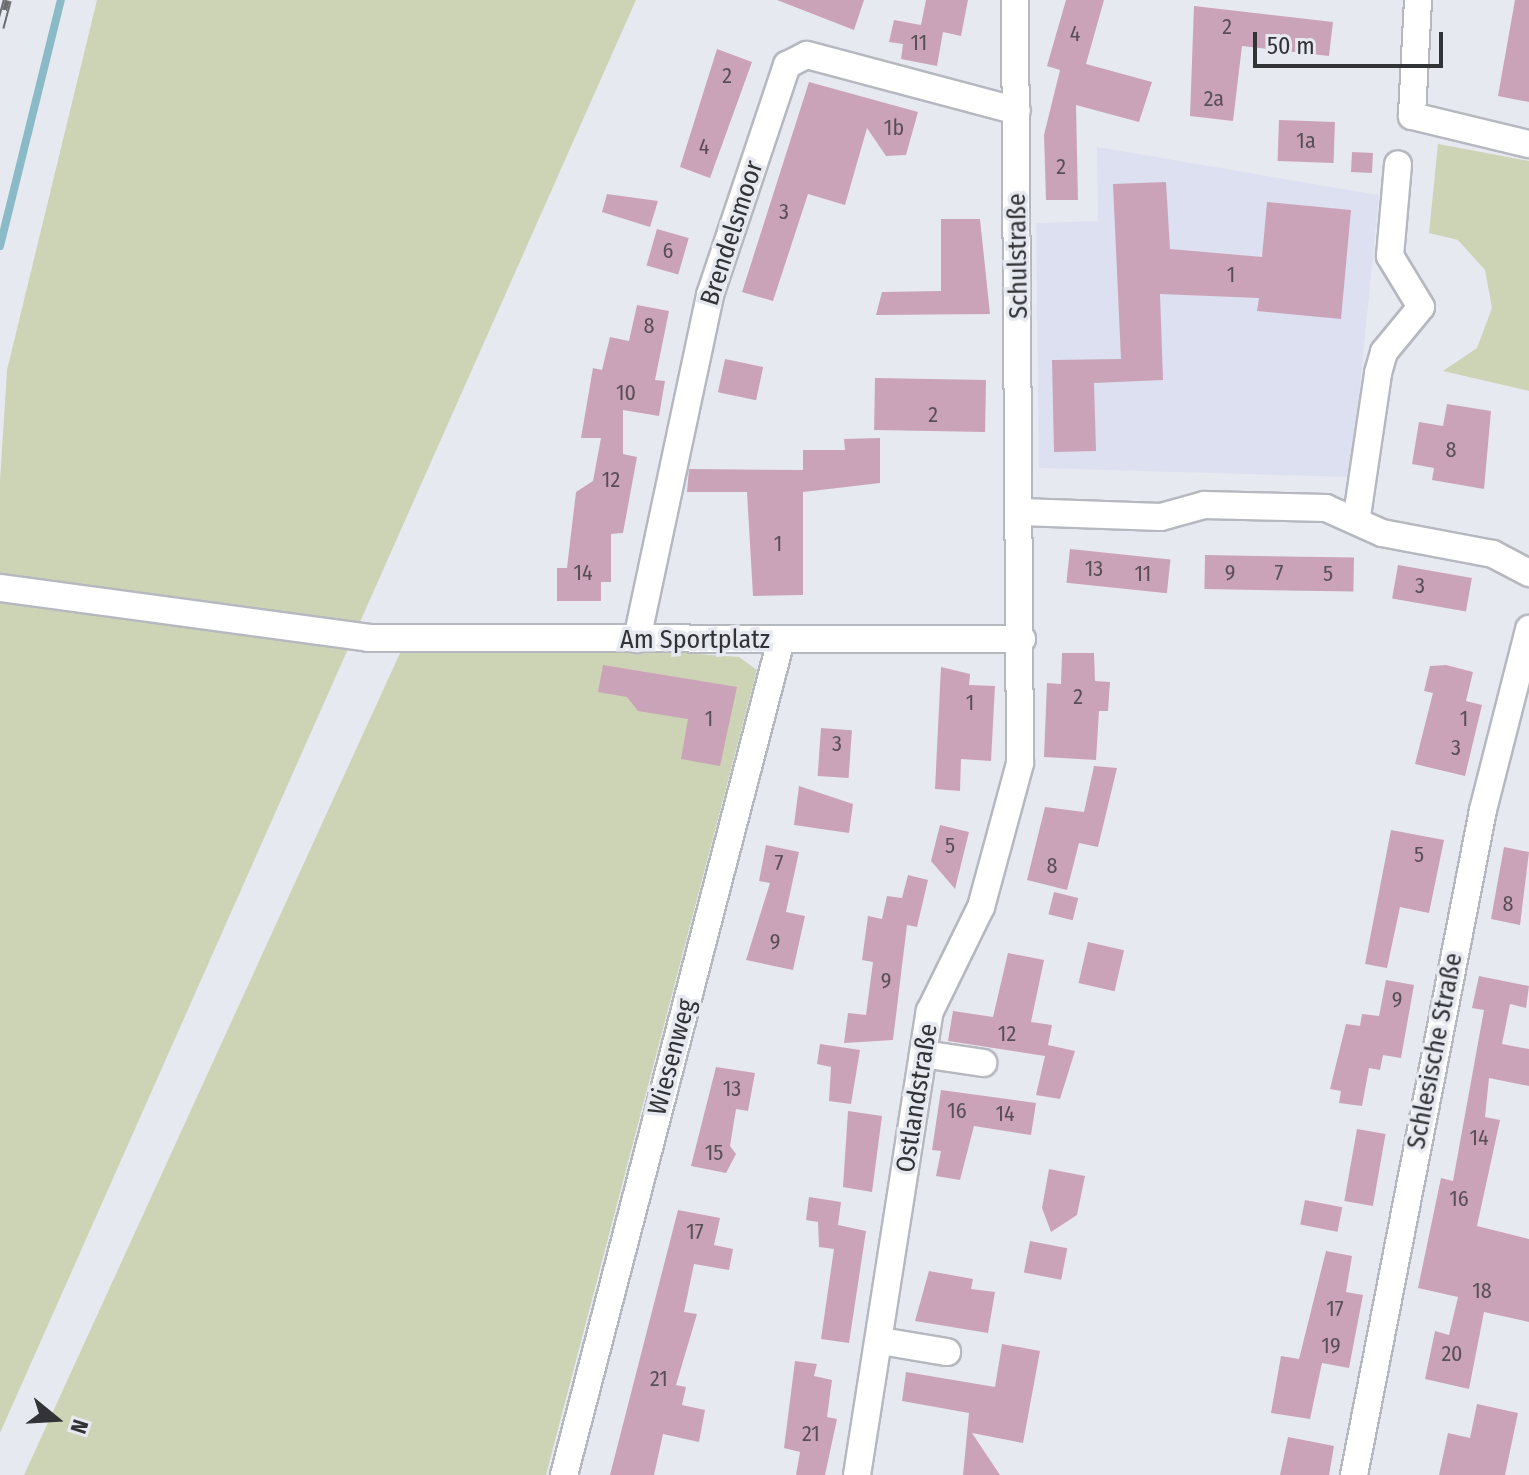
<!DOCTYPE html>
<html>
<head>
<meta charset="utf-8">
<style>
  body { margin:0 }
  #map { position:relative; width:1529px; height:1475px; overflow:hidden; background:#e7e9f1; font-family:"Fira Sans Condensed",sans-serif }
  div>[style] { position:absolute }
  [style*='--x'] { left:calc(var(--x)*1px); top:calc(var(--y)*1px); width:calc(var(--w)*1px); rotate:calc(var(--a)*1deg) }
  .built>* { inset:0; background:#dde0f0 }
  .green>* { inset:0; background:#cdd3b5 }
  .stream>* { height:8px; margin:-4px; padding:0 4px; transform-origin:4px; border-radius:4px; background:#8abac7 }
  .building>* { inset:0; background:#cba3b8; transform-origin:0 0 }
  .roads { filter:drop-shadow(2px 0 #b6b8bf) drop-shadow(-2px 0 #b6b8bf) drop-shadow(0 2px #b6b8bf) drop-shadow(0 -2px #b6b8bf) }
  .minor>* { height:26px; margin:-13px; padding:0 13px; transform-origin:13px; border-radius:13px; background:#fff }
  .rail>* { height:9px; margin-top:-4.5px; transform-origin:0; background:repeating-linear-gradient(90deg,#e7e9f1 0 18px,#6c6d71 0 36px); box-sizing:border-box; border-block:2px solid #6c6d71 }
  span { translate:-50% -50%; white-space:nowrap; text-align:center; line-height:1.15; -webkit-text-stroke:7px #e7e9f1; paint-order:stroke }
  .number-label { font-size:22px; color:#584f56 }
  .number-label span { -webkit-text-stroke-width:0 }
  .street-label { font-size:26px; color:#323336 }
  .north { position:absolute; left:16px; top:1379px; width:80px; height:80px; -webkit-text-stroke:6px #e7e9f1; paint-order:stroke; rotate:108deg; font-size:22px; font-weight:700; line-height:32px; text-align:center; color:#323336 }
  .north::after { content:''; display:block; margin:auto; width:28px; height:36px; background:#323336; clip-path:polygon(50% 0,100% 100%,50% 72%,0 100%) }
  .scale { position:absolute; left:1253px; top:32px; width:190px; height:36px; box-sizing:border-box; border:4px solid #323336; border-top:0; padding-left:10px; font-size:24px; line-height:28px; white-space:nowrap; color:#323336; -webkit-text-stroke:6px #e7e9f1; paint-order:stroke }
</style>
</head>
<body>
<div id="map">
  <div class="built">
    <div style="clip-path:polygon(1097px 147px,1379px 195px,1351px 477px,1039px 468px,1036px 223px,1098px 221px)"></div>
  </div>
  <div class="green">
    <div style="clip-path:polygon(97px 0,636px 0,0 1433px,0 481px,7px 370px)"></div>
    <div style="clip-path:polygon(1438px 144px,1529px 161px,1529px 391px,1443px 371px,1477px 348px,1492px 308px,1485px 270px,1458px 240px,1429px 233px)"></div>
    <div style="clip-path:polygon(640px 650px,739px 657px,757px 670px,546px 1475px,24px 1475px,401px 651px)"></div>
  </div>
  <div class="stream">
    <div style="--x:0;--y:246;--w:253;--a:-76.1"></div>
  </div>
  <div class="building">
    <div style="clip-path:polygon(777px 0,864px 0,854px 30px)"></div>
    <div style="clip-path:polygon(926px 0,968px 0,961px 36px,943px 32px,937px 66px,901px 59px,903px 44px,889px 42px,894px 20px,921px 25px)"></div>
    <div style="clip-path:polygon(1066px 0,1104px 0,1086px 64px,1152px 82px,1139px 122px,1076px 105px,1078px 200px,1046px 200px,1044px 135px,1060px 70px,1047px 66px)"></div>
    <div style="clip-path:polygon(1515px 0,1529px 0,1529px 102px,1498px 96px)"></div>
    <div style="clip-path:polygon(1194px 6px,1333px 22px,1329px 56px,1242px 46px,1233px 121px,1190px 116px)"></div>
    <div style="clip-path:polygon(717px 49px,752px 62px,710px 178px,680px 167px)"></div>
    <div style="clip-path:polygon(809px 82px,918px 112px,906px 155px,886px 156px,867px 128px,845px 205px,808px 194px,773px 301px,742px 292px)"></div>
    <div style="left:1279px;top:120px;width:56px;height:41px;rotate:2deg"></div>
    <div style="left:1352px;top:152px;width:21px;height:20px;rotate:3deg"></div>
    <div style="clip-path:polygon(1166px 182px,1170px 249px,1262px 257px,1267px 202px,1351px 210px,1341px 319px,1257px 311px,1259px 298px,1160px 294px,1163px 380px,1094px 383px,1096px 451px,1054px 452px,1052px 360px,1121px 359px,1113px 184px)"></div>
    <div style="clip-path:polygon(607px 194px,658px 201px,650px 227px,602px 212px)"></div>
    <div style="clip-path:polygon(941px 219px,980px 219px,990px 314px,876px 315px,882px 292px,941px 291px)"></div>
    <div style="left:657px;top:229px;width:33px;height:38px;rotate:16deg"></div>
    <div style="clip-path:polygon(637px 305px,669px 311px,655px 380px,665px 381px,659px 416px,623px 410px,623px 454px,637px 457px,623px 533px,611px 534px,611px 582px,601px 582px,601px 601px,557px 601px,557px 568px,567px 568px,576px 492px,593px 481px,601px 438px,581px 438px,593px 368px,602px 370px,610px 337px,629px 341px)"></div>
    <div style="left:725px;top:359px;width:39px;height:34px;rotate:12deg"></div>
    <div style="left:875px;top:378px;width:111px;height:52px;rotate:1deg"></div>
    <div style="clip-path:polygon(1447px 404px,1491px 411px,1484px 489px,1432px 480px,1434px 468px,1412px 464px,1419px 422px,1443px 426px)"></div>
    <div style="clip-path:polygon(880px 438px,880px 483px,803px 492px,803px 595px,753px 596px,747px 492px,687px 492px,689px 469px,803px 470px,803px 450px,845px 450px,844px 439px)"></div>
    <div style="left:1070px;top:549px;width:101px;height:34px;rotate:6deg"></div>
    <div style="left:1205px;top:555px;width:149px;height:34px;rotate:1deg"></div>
    <div style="left:1398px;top:565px;width:75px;height:34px;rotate:10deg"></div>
    <div style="clip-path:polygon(1062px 653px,1094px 653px,1095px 681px,1110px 682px,1108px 711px,1099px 711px,1096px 760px,1044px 757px,1047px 683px,1061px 684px)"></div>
    <div style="clip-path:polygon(603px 665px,737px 687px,720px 766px,681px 759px,688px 719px,638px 711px,627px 697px,598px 692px)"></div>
    <div style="clip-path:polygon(1446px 665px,1473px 672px,1466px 701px,1482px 705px,1465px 776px,1415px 764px,1433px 693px,1424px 691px,1430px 666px)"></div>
    <div style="clip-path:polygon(941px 667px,970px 674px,969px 685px,995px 686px,991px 761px,961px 759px,960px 791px,935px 789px)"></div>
    <div style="left:821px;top:728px;width:31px;height:48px;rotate:4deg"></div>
    <div style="clip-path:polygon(1094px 766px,1117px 768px,1098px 847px,1079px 843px,1067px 890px,1027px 880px,1045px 807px,1084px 812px)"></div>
    <div style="clip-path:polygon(799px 786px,853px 804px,849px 833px,794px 825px)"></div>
    <div style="clip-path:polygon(940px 825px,969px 832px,955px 889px,931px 861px)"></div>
    <div style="clip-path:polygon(1391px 830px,1444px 840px,1429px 913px,1400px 907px,1387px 968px,1365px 964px)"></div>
    <div style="clip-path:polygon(766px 845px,799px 852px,786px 912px,805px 916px,793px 970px,746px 960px,770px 883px,759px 881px)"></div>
    <div style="clip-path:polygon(1504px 847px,1529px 852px,1520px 925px,1491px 919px)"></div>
    <div style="clip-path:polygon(908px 875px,928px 880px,917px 927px,907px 925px,893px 1040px,844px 1043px,848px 1013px,866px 1015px,873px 962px,862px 960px,868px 916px,882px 919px,887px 896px,902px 898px)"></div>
    <div style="left:1054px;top:892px;width:25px;height:23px;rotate:14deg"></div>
    <div style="left:1088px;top:942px;width:37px;height:42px;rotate:13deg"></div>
    <div style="clip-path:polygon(1008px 953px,1044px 960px,1031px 1022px,1052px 1025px,1048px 1045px,1075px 1051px,1060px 1099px,1036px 1095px,1045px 1056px,948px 1041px,953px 1011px,993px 1017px)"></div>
    <div style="clip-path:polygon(1479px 976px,1529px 986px,1526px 1008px,1510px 1004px,1502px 1044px,1529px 1049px,1529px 1086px,1489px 1078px,1485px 1117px,1500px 1120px,1477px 1226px,1529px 1239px,1529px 1322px,1484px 1312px,1469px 1389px,1425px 1379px,1435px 1331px,1449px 1335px,1458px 1297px,1418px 1288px,1441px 1178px,1453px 1181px,1484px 1010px,1472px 1008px)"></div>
    <div style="clip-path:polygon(1386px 980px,1414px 985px,1401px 1058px,1383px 1055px,1380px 1070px,1369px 1068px,1362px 1106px,1339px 1103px,1341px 1091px,1330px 1089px,1346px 1024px,1360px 1026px,1362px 1014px,1379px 1016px)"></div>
    <div style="clip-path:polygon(820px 1044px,860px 1050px,851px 1104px,829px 1101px,831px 1067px,817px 1064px)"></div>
    <div style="clip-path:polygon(716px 1067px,755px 1073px,748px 1111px,736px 1109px,730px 1146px,736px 1154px,726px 1173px,691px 1166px)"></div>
    <div style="clip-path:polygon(941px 1090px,1036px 1103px,1031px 1135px,974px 1126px,960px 1180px,936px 1176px,941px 1151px,932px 1150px)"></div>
    <div style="clip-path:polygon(848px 1111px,882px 1116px,872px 1192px,843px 1187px)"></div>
    <div style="left:1357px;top:1129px;width:29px;height:73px;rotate:10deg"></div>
    <div style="clip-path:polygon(1049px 1169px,1085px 1176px,1077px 1215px,1051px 1232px,1042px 1208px)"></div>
    <div style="clip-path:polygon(809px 1197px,841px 1202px,838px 1225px,866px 1231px,849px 1343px,821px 1339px,834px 1249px,819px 1247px,818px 1222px,806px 1220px)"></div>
    <div style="left:1305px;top:1200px;width:38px;height:25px;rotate:11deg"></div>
    <div style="clip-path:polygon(678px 1210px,720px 1218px,714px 1245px,733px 1249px,729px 1270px,694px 1264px,684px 1312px,697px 1314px,676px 1385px,686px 1387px,682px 1405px,705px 1410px,699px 1442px,663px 1434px,654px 1475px,610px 1475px)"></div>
    <div style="left:1030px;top:1241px;width:38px;height:32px;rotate:11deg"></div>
    <div style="clip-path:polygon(1326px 1251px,1352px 1256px,1346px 1292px,1363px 1295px,1349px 1368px,1322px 1363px,1310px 1419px,1271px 1413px,1281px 1356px,1299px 1359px)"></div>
    <div style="clip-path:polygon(929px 1271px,973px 1279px,971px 1289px,995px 1292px,988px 1333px,915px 1321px)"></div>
    <div style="clip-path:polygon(1002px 1344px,1040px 1351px,1023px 1443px,972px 1433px,1000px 1475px,963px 1475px,969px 1413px,902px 1401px,906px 1372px,995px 1387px)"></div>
    <div style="clip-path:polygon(795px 1361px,817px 1364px,814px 1376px,832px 1380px,827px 1417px,837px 1419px,825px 1475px,796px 1475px,800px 1452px,784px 1448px)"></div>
    <div style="clip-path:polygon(1477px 1404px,1518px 1413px,1505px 1475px,1439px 1475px,1448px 1433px,1470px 1438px)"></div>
    <div style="clip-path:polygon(1288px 1437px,1334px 1446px,1329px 1475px,1280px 1475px)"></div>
  </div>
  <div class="roads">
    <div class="minor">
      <div style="--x:1418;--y:0;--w:116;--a:93"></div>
      <div style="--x:1412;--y:116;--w:120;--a:13.5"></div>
      <div style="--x:1021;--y:512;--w:140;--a:2"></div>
      <div style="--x:1161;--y:517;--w:45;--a:-15.6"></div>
      <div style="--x:1204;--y:505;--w:122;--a:1.4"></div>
      <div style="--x:1326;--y:508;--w:61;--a:24.1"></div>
      <div style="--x:1382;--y:533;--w:113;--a:10.7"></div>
      <div style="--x:1493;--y:554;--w:41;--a:27.8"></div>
      <div style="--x:1357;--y:516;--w:145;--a:-81.6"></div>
      <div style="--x:1378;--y:373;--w:22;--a:-74"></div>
      <div style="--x:1384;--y:352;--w:58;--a:-50.6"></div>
      <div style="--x:1421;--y:307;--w:60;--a:-121.3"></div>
      <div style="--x:1390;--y:256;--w:92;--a:-85"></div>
      <div style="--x:0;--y:588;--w:371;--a:7.7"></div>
      <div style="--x:368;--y:638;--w:654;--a:0.09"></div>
      <div style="--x:637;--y:639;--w:352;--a:-78"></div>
      <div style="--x:710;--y:295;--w:243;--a:-71.5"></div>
      <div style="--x:787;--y:65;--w:22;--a:-27"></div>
      <div style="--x:807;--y:55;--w:217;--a:14.9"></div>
      <div style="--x:923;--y:1054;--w:61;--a:8.5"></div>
      <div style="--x:881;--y:1341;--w:67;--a:9.5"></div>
      <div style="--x:564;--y:1475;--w:863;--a:-75.43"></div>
      <div style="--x:857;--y:1475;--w:470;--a:-81.1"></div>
      <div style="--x:930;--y:1011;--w:116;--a:-63.9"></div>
      <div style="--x:981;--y:907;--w:149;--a:-74.8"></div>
      <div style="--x:1020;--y:763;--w:763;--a:-90.38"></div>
      <div style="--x:1354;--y:1475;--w:677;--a:-79.02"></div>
      <div style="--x:1483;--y:810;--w:187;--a:-75.7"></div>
    </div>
  </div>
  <div class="rail">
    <div style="--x:0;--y:27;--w:28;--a:-75"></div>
  </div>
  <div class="number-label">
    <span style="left:1227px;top:27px">2</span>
    <span style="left:1075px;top:34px">4</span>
    <span style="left:919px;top:43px">11</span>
    <span style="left:727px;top:76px">2</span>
    <span style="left:1214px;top:99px">2a</span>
    <span style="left:894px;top:128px">1b</span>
    <span style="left:1306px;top:141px">1a</span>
    <span style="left:704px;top:147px">4</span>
    <span style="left:1061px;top:167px">2</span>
    <span style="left:784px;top:212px">3</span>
    <span style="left:668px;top:251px">6</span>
    <span style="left:1231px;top:275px">1</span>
    <span style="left:649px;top:326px">8</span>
    <span style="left:626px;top:393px">10</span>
    <span style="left:933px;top:415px">2</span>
    <span style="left:1451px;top:450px">8</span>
    <span style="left:611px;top:480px">12</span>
    <span style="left:778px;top:544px">1</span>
    <span style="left:1094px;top:569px">13</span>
    <span style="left:583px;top:573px">14</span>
    <span style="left:1230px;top:573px">9</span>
    <span style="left:1279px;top:573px">7</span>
    <span style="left:1143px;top:574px">11</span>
    <span style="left:1328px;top:574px">5</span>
    <span style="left:1420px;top:586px">3</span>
    <span style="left:1078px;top:697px">2</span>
    <span style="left:970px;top:703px">1</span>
    <span style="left:709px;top:719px">1</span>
    <span style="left:1464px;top:719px">1</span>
    <span style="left:837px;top:744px">3</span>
    <span style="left:1456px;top:748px">3</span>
    <span style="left:950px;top:846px">5</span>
    <span style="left:1419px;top:855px">5</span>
    <span style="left:779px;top:863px">7</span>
    <span style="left:1052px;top:866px">8</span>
    <span style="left:1508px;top:904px">8</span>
    <span style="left:775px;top:942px">9</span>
    <span style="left:886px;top:981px">9</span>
    <span style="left:1397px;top:1000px">9</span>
    <span style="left:1007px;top:1034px">12</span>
    <span style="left:732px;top:1089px">13</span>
    <span style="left:957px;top:1111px">16</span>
    <span style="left:1005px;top:1114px">14</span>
    <span style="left:1479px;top:1138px">14</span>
    <span style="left:714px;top:1153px">15</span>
    <span style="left:1459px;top:1199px">16</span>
    <span style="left:695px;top:1232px">17</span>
    <span style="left:1482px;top:1291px">18</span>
    <span style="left:1335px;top:1309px">17</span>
    <span style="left:1331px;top:1346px">19</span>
    <span style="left:1452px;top:1354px">20</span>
    <span style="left:659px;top:1379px">21</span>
    <span style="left:811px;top:1434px">21</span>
  </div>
  <div class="street-label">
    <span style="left:732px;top:233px;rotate:-72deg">Brendelsmoor</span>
    <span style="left:1018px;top:256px;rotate:-91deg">Schulstraße</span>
    <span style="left:695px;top:640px">Am Sportplatz</span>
    <span style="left:1435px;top:1051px;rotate:-79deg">Schlesische Straße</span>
    <span style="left:672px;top:1057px;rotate:-75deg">Wiesenweg</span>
    <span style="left:917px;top:1098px;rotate:-81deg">Ostlandstraße</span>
  </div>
  <div class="north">N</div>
  <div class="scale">50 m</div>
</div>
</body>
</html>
